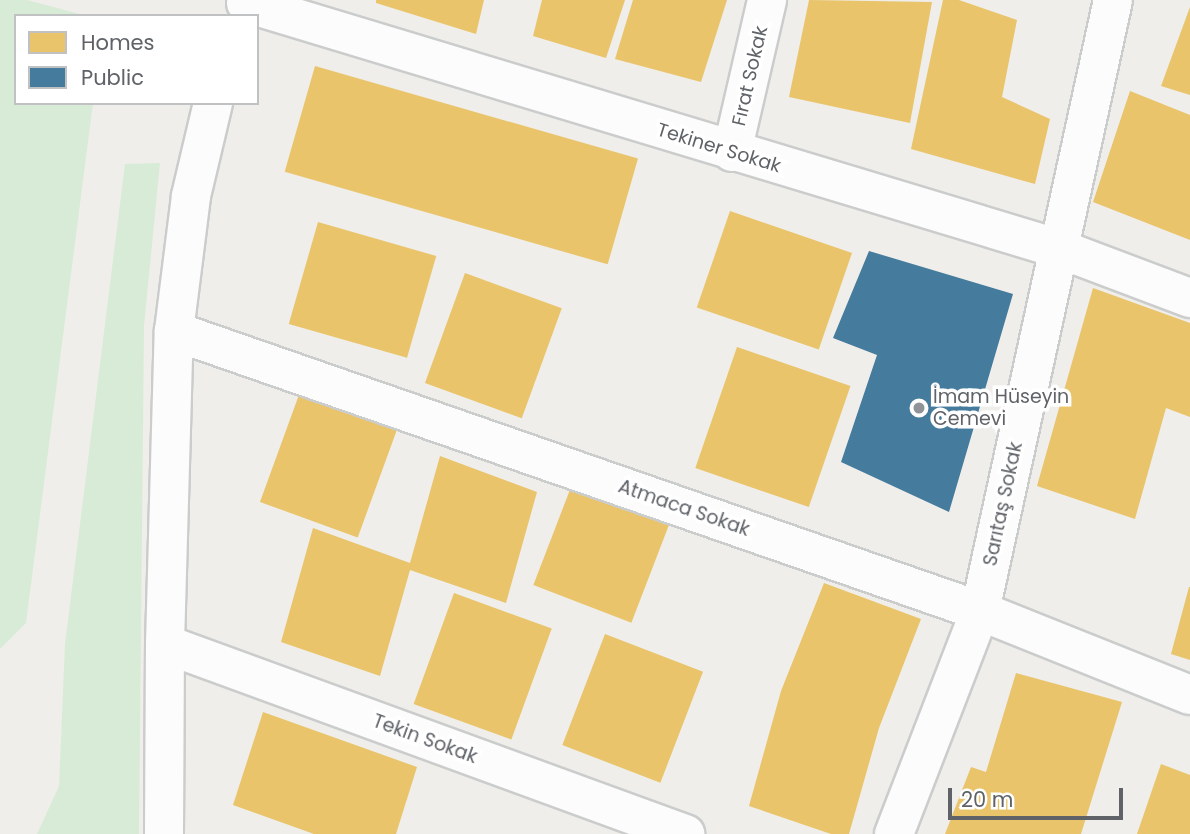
<!DOCTYPE html>
<html>
<head>
<meta charset="utf-8">
<style>
  body { margin:0 }
  #map { position:relative; width:1190px; height:834px; overflow:hidden; background:#efeeea; font-family:Poppins,sans-serif }
  div>[style] { position:absolute }
  [style*='--x'] { left:calc(var(--x)*1px); top:calc(var(--y)*1px); width:calc(var(--w)*1px); rotate:calc(var(--a)*1deg) }
  .green>* { inset:0; background:#d8ebd6 }
  .homes>* { inset:0; background:#e9c46a; transform-origin:0 0 }
  .public>* { inset:0; background:#457b9d }
  .roads { filter:drop-shadow(2px 0 #cbcccc) drop-shadow(-2px 0 #cbcccc) drop-shadow(0 2px #cbcccc) drop-shadow(0 -2px #cbcccc) }
  .minor>* { height:38px; margin:-19px; padding:0 19px; transform-origin:19px; border-radius:19px; background:#fdfcfc }
  .dots>* { width:19px; height:19px; translate:-50% -50%; box-sizing:border-box; border:4px solid #fff; border-radius:50% }
  span { translate:-50% -50%; white-space:nowrap; text-align:center; line-height:1.15; -webkit-text-stroke:7px #fff; paint-order:stroke }
  .street-label { font-size:19px; color:#5f6368 }
  .poi-label { font-size:19px; color:#5f6368 }
  .left { translate:0 -50%; text-align:left }
  .legend { position:absolute; left:14px; top:14px; width:245px; height:91px; box-sizing:border-box; background:#fff; border:2px solid #bfc1c3; margin:0; padding:9px 12px; list-style:none; font-size:21px; color:#5f6368 }
  .legend li { display:flex; align-items:center; gap:14px; height:35px }
  .legend b { width:35px; border:2px solid #bfc1c3 }
  .scale { position:absolute; left:948px; top:788px; width:175px; height:32px; box-sizing:border-box; border:4px solid #5f6368; border-top:0; padding-left:9px; font-size:21px; line-height:24px; white-space:nowrap; color:#5f6368; -webkit-text-stroke:5px #fff; paint-order:stroke }
</style>
</head>
<body>
<div id="map">
  <div class="green">
    <div style="clip-path:polygon(0 0,27px 0,87px 16px,16px 16px,16px 103px,93px 103px,26px 623px,0 649px)"></div>
    <div style="clip-path:polygon(160px 163px,144px 326px,139px 834px,37px 834px,59px 786px,65px 644px,125px 164px)"></div>
  </div>
  <div class="homes">
    <div style="clip-path:polygon(376px 0,484px 0,476px 34px,376px 3px)"></div>
    <div style="clip-path:polygon(542px 0,625px 0,606px 58px,533px 36px)"></div>
    <div style="clip-path:polygon(633px 0,727px 0,701px 82px,615px 59px)"></div>
    <div style="clip-path:polygon(809px 0,932px 2px,910px 123px,789px 97px)"></div>
    <div style="clip-path:polygon(943px 0,959px 0,1017px 20px,1002px 97px,1050px 119px,1035px 184px,911px 149px)"></div>
    <div style="clip-path:polygon(1190px 7px,1190px 95px,1161px 86px)"></div>
    <div style="left:315px;top:66px;width:336px;height:110px;rotate:16deg"></div>
    <div style="clip-path:polygon(1130px 91px,1190px 115px,1190px 240px,1093px 202px)"></div>
    <div style="left:730px;top:211px;width:129px;height:102px;rotate:19deg"></div>
    <div style="left:318px;top:222px;width:123px;height:106px;rotate:16deg"></div>
    <div style="left:465px;top:273px;width:103px;height:117px;rotate:20deg"></div>
    <div style="clip-path:polygon(1093px 288px,1190px 323px,1190px 417px,1166px 408px,1135px 519px,1037px 486px)"></div>
    <div style="left:737px;top:347px;width:120px;height:128px;rotate:19deg"></div>
    <div style="left:300px;top:392px;width:104px;height:117px;rotate:20deg"></div>
    <div style="clip-path:polygon(440px 456px,537px 492px,506px 603px,410px 570px,380px 676px,281px 642px,313px 528px,410px 563px)"></div>
    <div style="left:576px;top:474px;width:105px;height:119px;rotate:21deg"></div>
    <div style="clip-path:polygon(824px 583px,921px 619px,879px 728px,849px 834px,831px 834px,749px 806px,781px 691px)"></div>
    <div style="clip-path:polygon(1189px 587px,1190px 587px,1190px 660px,1171px 654px)"></div>
    <div style="left:454px;top:593px;width:104px;height:118px;rotate:20deg"></div>
    <div style="left:605px;top:634px;width:105px;height:119px;rotate:21deg"></div>
    <div style="clip-path:polygon(1016px 673px,1122px 702px,1081px 834px,945px 834px,971px 767px,986px 772px)"></div>
    <div style="clip-path:polygon(263px 712px,417px 767px,396px 834px,314px 834px,233px 805px)"></div>
    <div style="clip-path:polygon(1161px 764px,1190px 775px,1190px 834px,1137px 834px)"></div>
  </div>
  <div class="public">
    <div style="clip-path:polygon(869px 251px,1013px 294px,949px 512px,841px 462px,877px 355px,833px 338px)"></div>
  </div>
  <div class="roads">
    <div class="minor">
      <div style="--x:246;--y:3;--w:850;--a:16.82"></div>
      <div style="--x:1060;--y:249;--w:139;--a:20.7"></div>
      <div style="--x:732;--y:152;--w:156;--a:-77"></div>
      <div style="--x:174;--y:331;--w:853;--a:19.16"></div>
      <div style="--x:980;--y:611;--w:226;--a:21.8"></div>
      <div style="--x:165;--y:644;--w:554;--a:20.07"></div>
      <div style="--x:164;--y:834;--w:190;--a:-89.7"></div>
      <div style="--x:165;--y:644;--w:313;--a:-88.4"></div>
      <div style="--x:174;--y:331;--w:136;--a:-82.8"></div>
      <div style="--x:191;--y:196;--w:96;--a:-76.7"></div>
      <div style="--x:894;--y:834;--w:239;--a:-68.9"></div>
      <div style="--x:980;--y:611;--w:625;--a:-77.72"></div>
    </div>
  </div>
  <div class="dots">
    <div style="left:919px;top:408px;background:#919496"></div>
  </div>
  <div class="street-label">
    <span style="left:750px;top:76px;rotate:-77deg">Fırat Sokak</span>
    <span style="left:719px;top:148px;rotate:17deg">Tekiner Sokak</span>
    <span style="left:1003px;top:504px;rotate:-78deg">Sarıtaş Sokak</span>
    <span style="left:684px;top:508px;rotate:19deg">Atmaca Sokak</span>
    <span style="left:425px;top:739px;rotate:20deg">Tekin Sokak</span>
  </div>
  <div class="poi-label">
    <span class="left" style="left:933px;top:408px">İmam Hüseyin<br>Cemevi</span>
  </div>
  <ul class="legend">
  <li><b style="height:19px;background:#e9c46a"></b>Homes</li>
  <li><b style="height:19px;background:#457b9d"></b>Public</li>
  </ul>
  <div class="scale">20 m</div>
</div>
</body>
</html>
